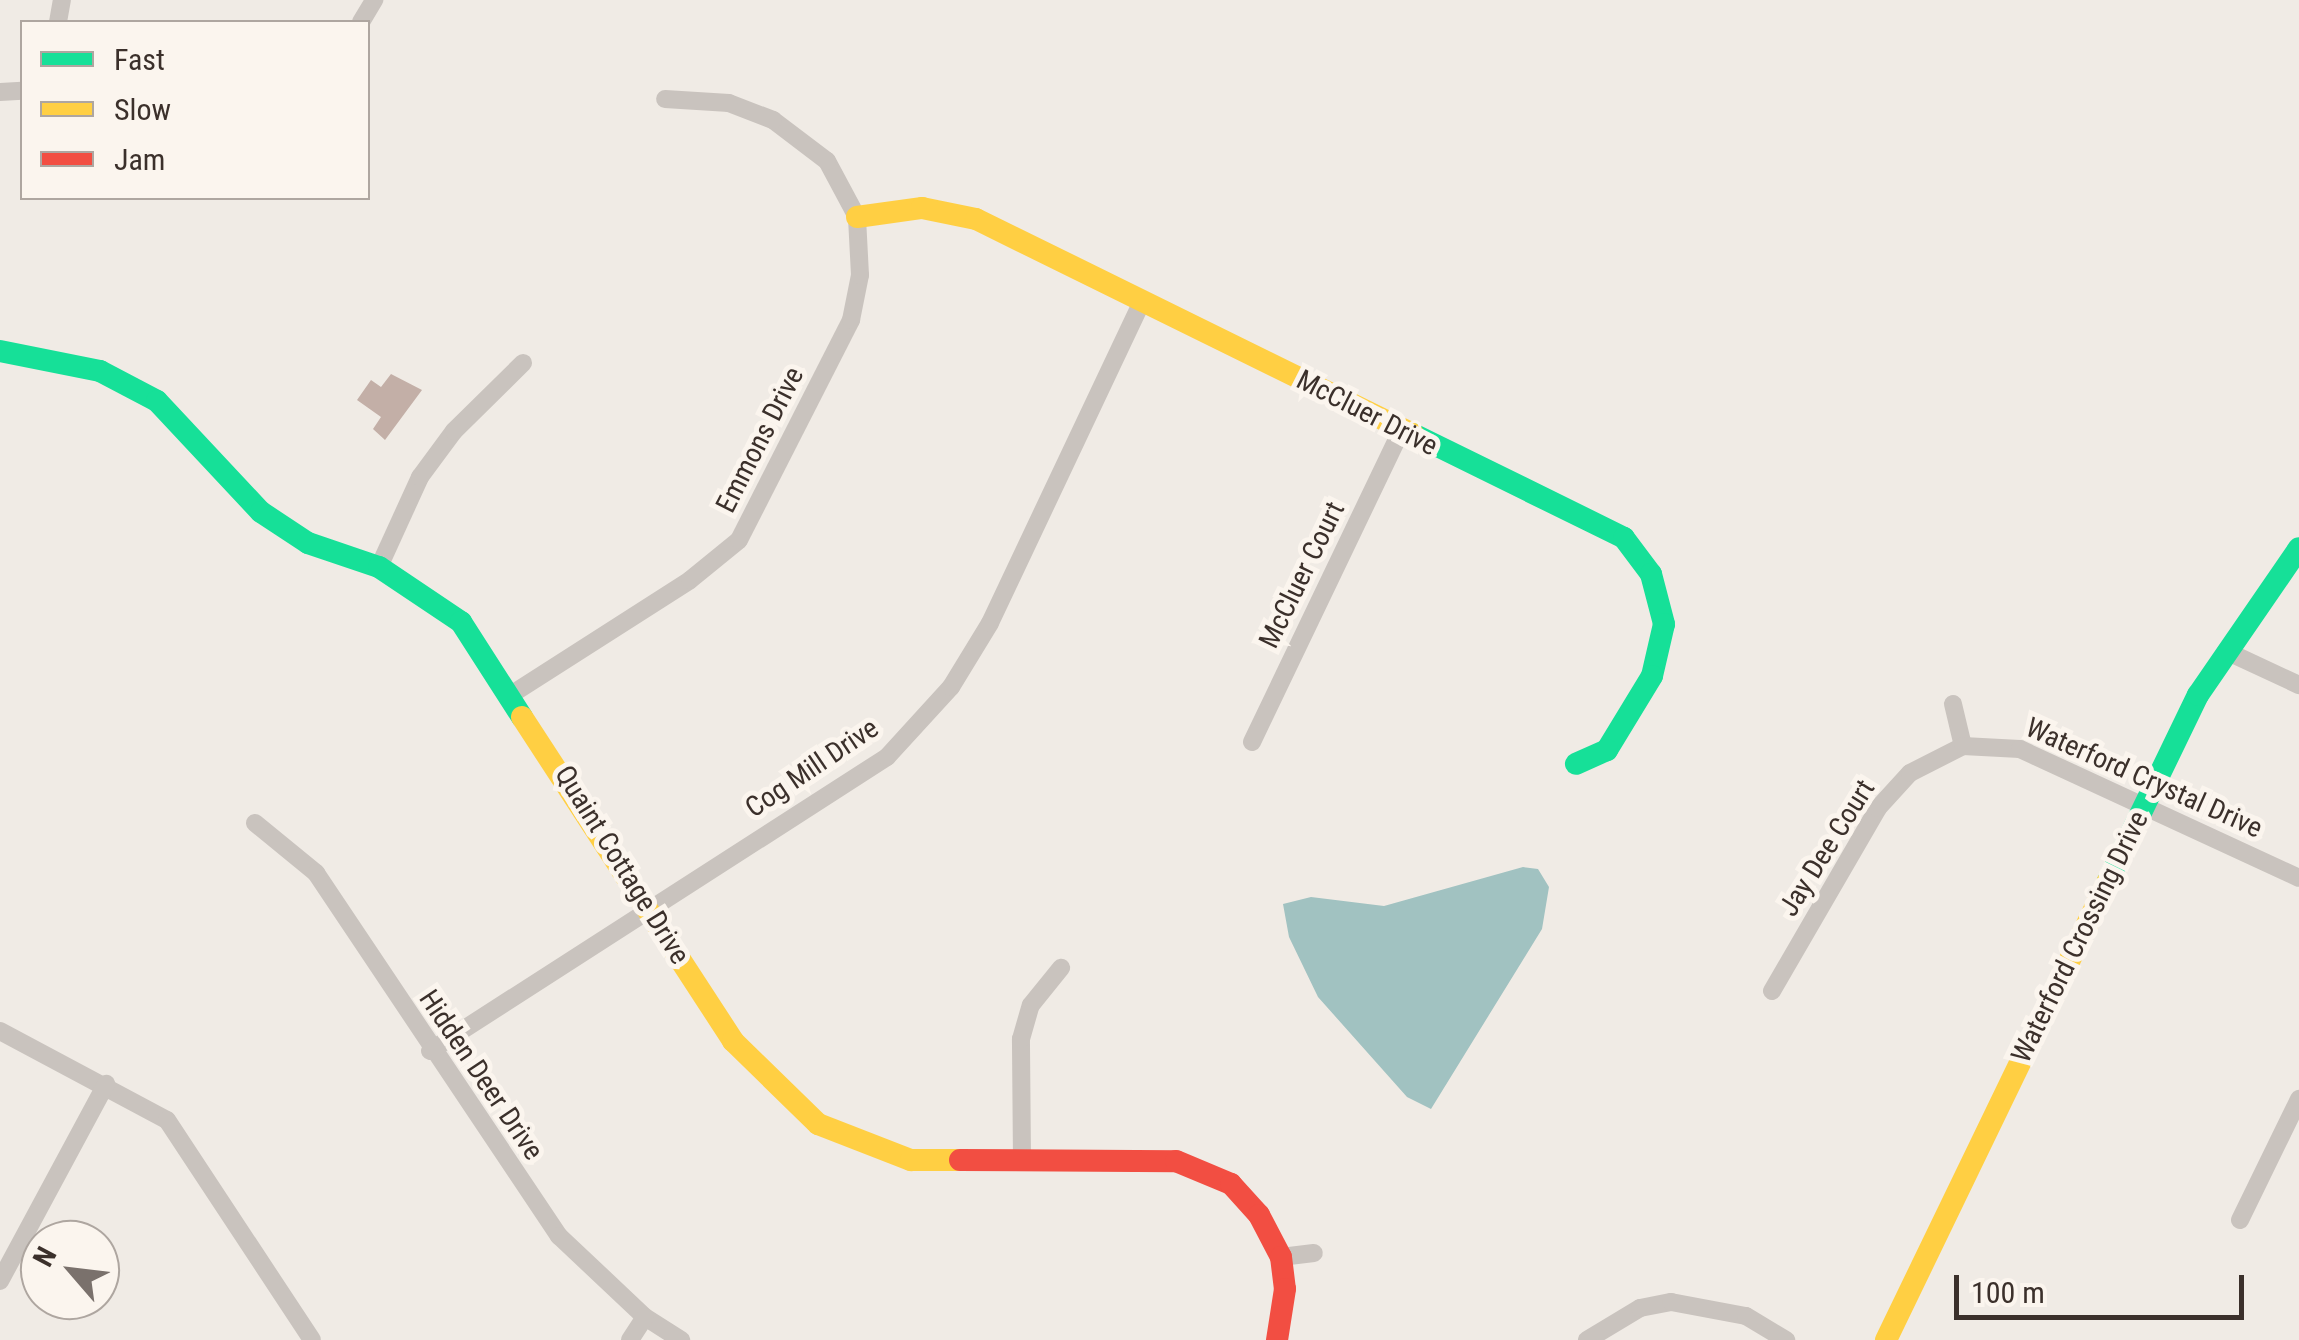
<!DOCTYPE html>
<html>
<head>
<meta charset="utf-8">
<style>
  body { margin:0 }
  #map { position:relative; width:2299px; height:1340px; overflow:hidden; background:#f0ebe5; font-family:"Roboto Condensed",sans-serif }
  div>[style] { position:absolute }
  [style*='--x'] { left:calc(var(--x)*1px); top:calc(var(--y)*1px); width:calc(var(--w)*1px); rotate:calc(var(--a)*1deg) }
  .water>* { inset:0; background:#a1c2c1 }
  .building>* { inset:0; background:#c3afa7 }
  .street>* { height:18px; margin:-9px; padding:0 9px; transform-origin:9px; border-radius:9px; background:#c9c3be }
  .fast>* { height:22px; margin:-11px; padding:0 11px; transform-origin:11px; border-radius:11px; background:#16e098 }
  .slow>* { height:22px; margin:-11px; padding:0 11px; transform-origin:11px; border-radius:11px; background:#ffcf43 }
  .jam>* { height:22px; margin:-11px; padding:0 11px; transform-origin:11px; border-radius:11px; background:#f24e42 }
  span { translate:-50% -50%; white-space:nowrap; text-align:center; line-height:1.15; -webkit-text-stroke:10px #fbf5ee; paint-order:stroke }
  .street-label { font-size:28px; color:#3b302b }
  .legend { position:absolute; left:20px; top:20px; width:350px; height:180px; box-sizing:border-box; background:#fbf5ee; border:2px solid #aea6a0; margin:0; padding:12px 18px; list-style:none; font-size:30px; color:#3b302b }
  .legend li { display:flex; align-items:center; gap:20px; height:50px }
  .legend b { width:50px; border:2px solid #aea6a0 }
  .north { position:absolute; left:20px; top:1220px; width:100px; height:100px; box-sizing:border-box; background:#fbf5ee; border:2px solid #aea6a0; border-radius:50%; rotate:298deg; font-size:28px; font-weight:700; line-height:40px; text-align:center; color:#3b302b }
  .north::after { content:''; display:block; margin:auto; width:35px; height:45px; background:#7a716c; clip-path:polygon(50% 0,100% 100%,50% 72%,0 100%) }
  .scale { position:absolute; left:1954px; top:1275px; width:290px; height:45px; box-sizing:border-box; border:5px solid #3b302b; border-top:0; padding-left:12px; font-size:30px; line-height:35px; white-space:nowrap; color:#3b302b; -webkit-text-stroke:8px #fbf5ee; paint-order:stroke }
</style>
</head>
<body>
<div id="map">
  <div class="water">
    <div style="clip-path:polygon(1523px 867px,1538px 869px,1549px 887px,1542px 929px,1431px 1109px,1407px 1097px,1318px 997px,1289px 937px,1283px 904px,1311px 897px,1384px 906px)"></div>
  </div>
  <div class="building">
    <div style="clip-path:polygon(391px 374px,422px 390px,385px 440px,373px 429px,381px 417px,357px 400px,371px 380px,381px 387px)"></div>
  </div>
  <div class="street">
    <div style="--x:58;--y:22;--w:22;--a:-80"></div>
    <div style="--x:361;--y:22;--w:26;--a:-59"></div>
    <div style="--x:0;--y:92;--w:22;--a:-3"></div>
    <div style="--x:379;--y:567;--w:99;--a:-65.5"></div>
    <div style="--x:420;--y:477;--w:57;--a:-53.5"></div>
    <div style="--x:454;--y:431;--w:97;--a:-44.6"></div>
    <div style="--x:2226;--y:651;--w:81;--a:25"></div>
    <div style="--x:512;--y:694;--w:211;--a:-32.6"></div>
    <div style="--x:690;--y:580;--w:63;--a:-39.2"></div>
    <div style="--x:739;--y:540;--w:247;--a:-63"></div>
    <div style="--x:851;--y:320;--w:46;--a:-78.7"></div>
    <div style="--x:860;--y:275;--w:58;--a:-93"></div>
    <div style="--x:857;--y:217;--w:64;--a:-118.2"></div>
    <div style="--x:827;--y:161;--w:68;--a:-142.8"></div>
    <div style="--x:773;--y:120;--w:47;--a:-158.9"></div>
    <div style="--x:729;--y:103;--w:64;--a:-176.4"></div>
    <div style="--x:1953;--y:704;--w:43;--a:76.6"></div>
    <div style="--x:1252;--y:742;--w:345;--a:-64.4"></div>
    <div style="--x:255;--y:823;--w:79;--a:39.3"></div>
    <div style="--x:316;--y:873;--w:437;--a:56.2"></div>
    <div style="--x:559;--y:1236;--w:118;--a:43.3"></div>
    <div style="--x:645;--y:1317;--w:43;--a:32.6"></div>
    <div style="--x:1772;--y:991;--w:211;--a:-59.9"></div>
    <div style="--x:1878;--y:808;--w:47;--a:-47.6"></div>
    <div style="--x:1910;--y:773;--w:59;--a:-27"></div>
    <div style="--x:1963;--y:746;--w:57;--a:3"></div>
    <div style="--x:2020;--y:749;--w:307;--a:24.8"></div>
    <div style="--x:0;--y:1031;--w:189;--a:28.1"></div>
    <div style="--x:167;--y:1120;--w:263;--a:56.6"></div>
    <div style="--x:430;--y:1051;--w:543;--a:-32.75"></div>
    <div style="--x:887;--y:757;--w:95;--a:-47.6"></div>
    <div style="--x:951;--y:687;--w:75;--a:-58.6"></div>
    <div style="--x:990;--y:623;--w:357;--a:-64.7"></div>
    <div style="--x:1022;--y:1161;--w:122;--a:-90.5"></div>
    <div style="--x:1021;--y:1039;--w:35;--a:-74"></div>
    <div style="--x:1031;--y:1005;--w:48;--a:-51"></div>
    <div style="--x:2240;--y:1220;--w:135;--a:-64"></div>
    <div style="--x:1281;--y:1257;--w:33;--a:-7"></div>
    <div style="--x:0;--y:1281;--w:224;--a:-61.7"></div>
    <div style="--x:630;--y:1340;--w:27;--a:-57"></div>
    <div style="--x:1587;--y:1340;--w:62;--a:-31.1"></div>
    <div style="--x:1640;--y:1308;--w:32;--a:-11"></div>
    <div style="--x:1671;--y:1302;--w:76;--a:10.6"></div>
    <div style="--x:1746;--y:1316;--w:47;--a:31"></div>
  </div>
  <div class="fast">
    <div style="--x:0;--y:351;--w:102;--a:11.3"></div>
    <div style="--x:100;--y:371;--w:64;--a:27.8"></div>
    <div style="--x:157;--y:401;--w:152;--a:46.9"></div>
    <div style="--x:261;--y:512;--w:56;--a:33.4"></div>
    <div style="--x:308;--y:543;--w:75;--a:18.7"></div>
    <div style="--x:379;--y:567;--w:99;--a:33.9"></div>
    <div style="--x:461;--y:622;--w:113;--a:57.3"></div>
    <div style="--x:1413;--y:434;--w:235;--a:26.2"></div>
    <div style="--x:1624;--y:538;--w:45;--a:53.1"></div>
    <div style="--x:1651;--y:574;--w:52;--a:75.4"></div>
    <div style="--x:1664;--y:624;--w:53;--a:103"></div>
    <div style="--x:1652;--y:676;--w:87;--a:121.3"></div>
    <div style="--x:1607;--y:750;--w:34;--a:156"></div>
    <div style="--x:2108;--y:881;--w:207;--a:-64.2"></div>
    <div style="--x:2198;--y:695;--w:178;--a:-55.5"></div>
  </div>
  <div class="slow">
    <div style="--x:857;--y:217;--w:66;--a:-7.9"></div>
    <div style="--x:922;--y:208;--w:55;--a:11.5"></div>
    <div style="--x:976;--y:219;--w:487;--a:26.2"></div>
    <div style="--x:522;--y:717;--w:387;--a:56.9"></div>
    <div style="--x:733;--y:1041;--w:119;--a:44.3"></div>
    <div style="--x:818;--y:1124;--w:100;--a:21.2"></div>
    <div style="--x:911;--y:1160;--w:49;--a:0"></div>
    <div style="--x:1886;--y:1340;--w:510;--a:-64.19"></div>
  </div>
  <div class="jam">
    <div style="--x:960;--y:1160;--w:216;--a:0.3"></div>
    <div style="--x:1176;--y:1161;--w:60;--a:22.7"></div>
    <div style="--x:1231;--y:1184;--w:42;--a:47.9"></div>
    <div style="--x:1259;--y:1215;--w:47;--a:62.4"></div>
    <div style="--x:1281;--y:1257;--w:32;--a:83"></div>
    <div style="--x:1285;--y:1289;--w:52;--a:98.9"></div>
  </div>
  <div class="street-label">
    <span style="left:1367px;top:413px;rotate:27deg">McCluer Drive</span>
    <span style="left:760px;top:440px;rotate:-63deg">Emmons Drive</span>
    <span style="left:1302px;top:575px;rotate:-64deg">McCluer Court</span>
    <span style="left:812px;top:768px;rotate:-34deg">Cog Mill Drive</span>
    <span style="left:2144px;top:778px;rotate:24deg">Waterford Crystal Drive</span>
    <span style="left:1827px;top:848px;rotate:-58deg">Jay Dee Court</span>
    <span style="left:622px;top:865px;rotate:58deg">Quaint Cottage Drive</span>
    <span style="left:2080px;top:937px;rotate:-64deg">Waterford Crossing Drive</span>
    <span style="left:481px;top:1075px;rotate:56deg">Hidden Deer Drive</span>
  </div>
  <ul class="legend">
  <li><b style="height:12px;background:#16e098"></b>Fast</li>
  <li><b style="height:12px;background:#ffcf43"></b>Slow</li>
  <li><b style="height:12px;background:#f24e42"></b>Jam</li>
  </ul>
  <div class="north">N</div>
  <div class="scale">100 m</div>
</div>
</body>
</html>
